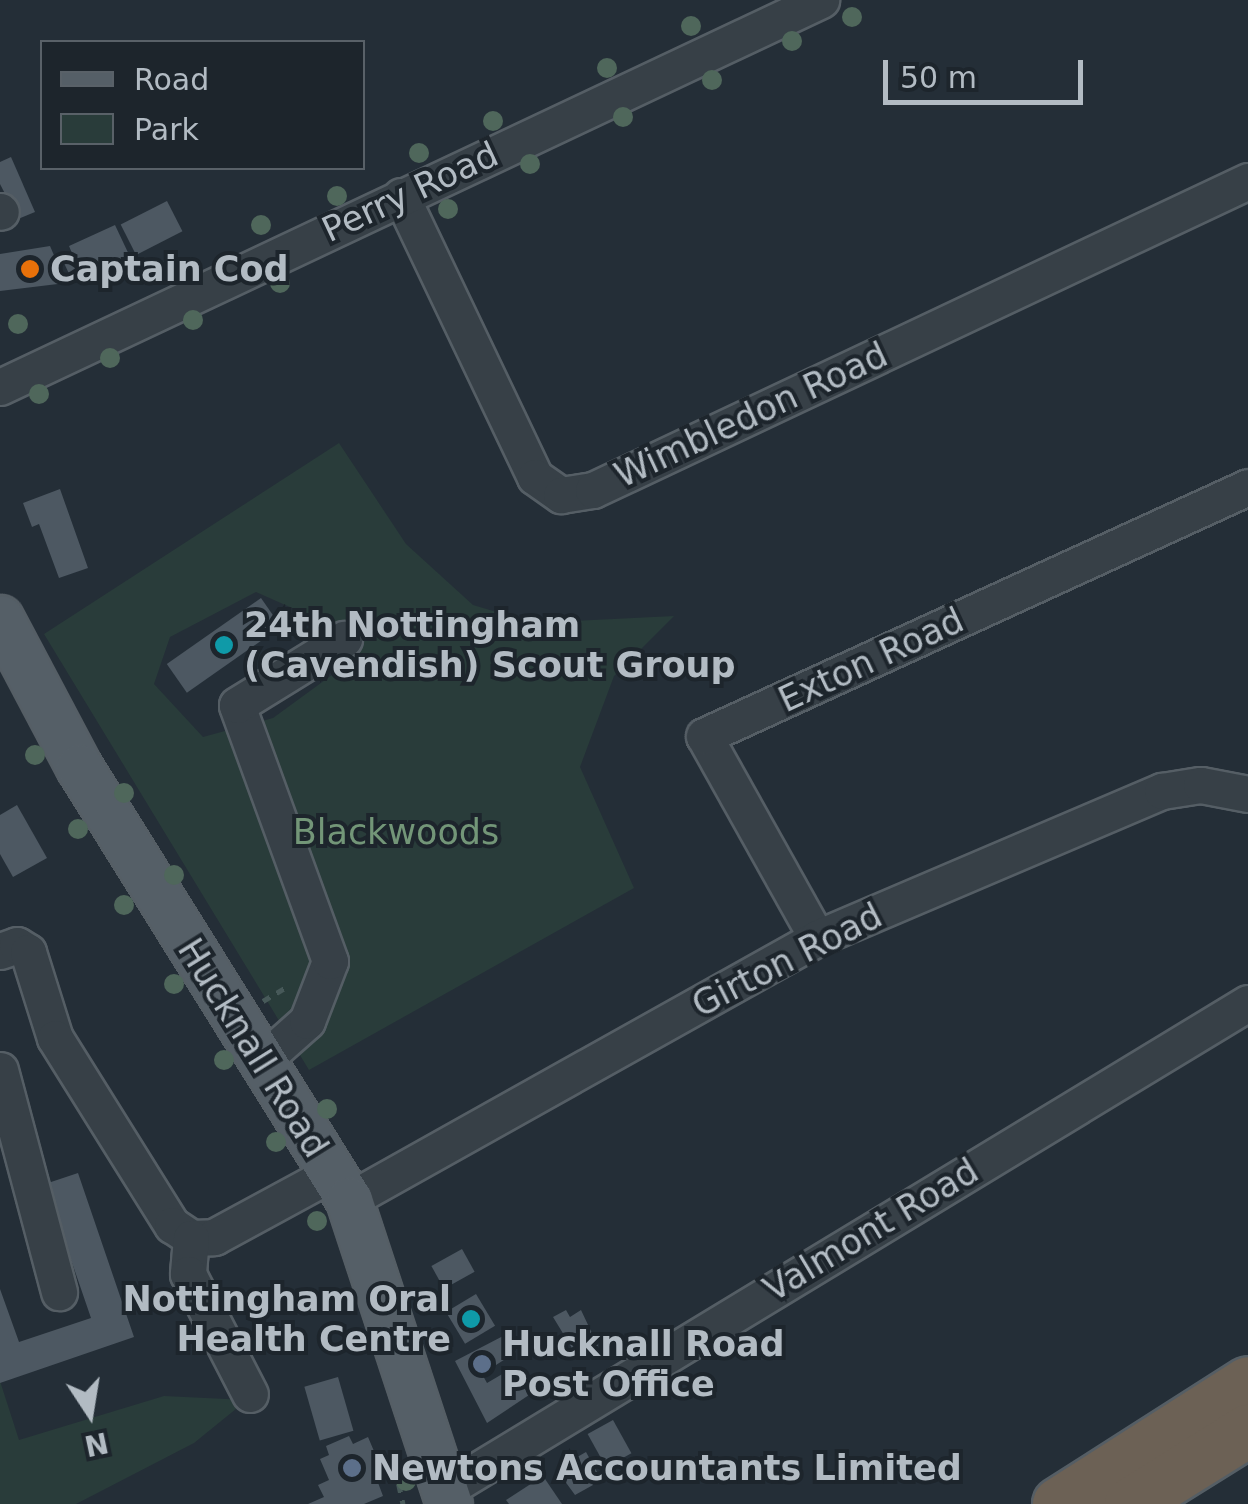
<!DOCTYPE html>
<html>
<head>
<meta charset="utf-8">
<style>
  body { margin:0 }
  #map { position:relative; width:1248px; height:1504px; overflow:hidden; background:#242e37; font-family:"DejaVu Sans",sans-serif }
  div>[style] { position:absolute }
  [style*='--x'] { left:calc(var(--x)*1px); top:calc(var(--y)*1px); width:calc(var(--w)*1px); rotate:calc(var(--a)*1deg) }
  .green>* { inset:0; background:#293c3a }
  .building>* { inset:0; background:#4d5862; transform-origin:0 0 }
  .path>* { height:5px; margin-top:-2.5px; transform-origin:0; background:repeating-linear-gradient(90deg,#475959 0 8px,transparent 0 16px) }
  .roads { filter:drop-shadow(2px 0 #555e65) drop-shadow(-2px 0 #555e65) drop-shadow(0 2px #555e65) drop-shadow(0 -2px #555e65) }
  .minor>* { height:35px; margin:-17.5px; padding:0 17.5px; transform-origin:17.5px; border-radius:17.5px; background:#374047 }
  .major>* { height:45px; margin:-22.5px; padding:0 22.5px; transform-origin:22.5px; border-radius:22.5px; background:#555f67 }
  .highway>* { height:52px; margin:-26px; padding:0 26px; transform-origin:26px; border-radius:26px; background:#6c6155 }
  .trees>* { width:20px; height:20px; margin:-10px; border-radius:50%; background:#4f675b }
  .dots>* { width:28px; height:28px; translate:-50% -50%; box-sizing:border-box; border:5px solid #1d252c; border-radius:50% }
  span { translate:-50% -50%; white-space:nowrap; text-align:center; line-height:1.15; -webkit-text-stroke:8px #1d252c; paint-order:stroke }
  .street-label { font-size:35px; color:#b2bbc3 }
  .poi-label { font-size:35px; color:#b2bbc3; font-weight:700 }
  .left { translate:0 -50%; text-align:left }
  .right { translate:-100% -50%; text-align:right }
  .park-label { font-size:35px; color:#739678 }
  .legend { position:absolute; left:40px; top:40px; width:325px; height:130px; box-sizing:border-box; background:#1d252c; border:2px solid #596168; margin:0; padding:12px 18px; list-style:none; font-size:30px; color:#b2bbc3 }
  .legend li { display:flex; align-items:center; gap:20px; height:50px }
  .legend b { width:50px; border:2px solid #596168 }
  .north { position:absolute; left:40px; top:1364px; width:100px; height:100px; -webkit-text-stroke:8px #1d252c; paint-order:stroke; rotate:168deg; font-size:28px; font-weight:700; line-height:40px; text-align:center; color:#b2bbc3 }
  .north::after { content:''; display:block; margin:auto; width:35px; height:45px; background:#b2bbc3; clip-path:polygon(50% 0,100% 100%,50% 72%,0 100%) }
  .scale { position:absolute; left:883px; top:60px; width:200px; height:45px; box-sizing:border-box; border:5px solid #b2bbc3; border-top:0; padding-left:12px; font-size:30px; line-height:35px; white-space:nowrap; color:#b2bbc3; -webkit-text-stroke:8px #1d252c; paint-order:stroke }
</style>
</head>
<body>
<div id="map">
  <div class="green">
    <div style="clip-path:polygon(evenodd,339px 443px,406px 544px,473px 605px,533px 623px,674px 616px,614px 676px,580px 767px,634px 888px,309px 1070px,44px 634px,339px 443px,256px 592px,364px 640px,336px 672px,273px 718px,203px 737px,154px 684px,170px 637px,256px 592px)"></div>
    <div style="clip-path:polygon(0 1381px,19px 1440px,164px 1396px,247px 1400px,194px 1443px,76px 1504px,0 1504px)"></div>
  </div>
  <div class="building">
    <div style="clip-path:polygon(11px 157px,35px 212px,18px 219px,0 184px,0 162px)"></div>
    <div style="left:167px;top:201px;width:34px;height:52px;rotate:63deg"></div>
    <div style="clip-path:polygon(115px 225px,132px 261px,89px 281px,85px 273px,72px 280px,64px 263px,74px 258px,69px 246px)"></div>
    <div style="clip-path:polygon(50px 246px,66px 283px,0 291px,0 254px)"></div>
    <div style="clip-path:polygon(60px 489px,88px 568px,59px 578px,39px 524px,32px 527px,23px 503px)"></div>
    <div style="left:261px;top:598px;width:35px;height:115px;rotate:55deg"></div>
    <div style="clip-path:polygon(17px 805px,47px 858px,13px 877px,0 854px,0 815px)"></div>
    <div style="clip-path:polygon(78px 1173px,134px 1337px,0 1383px,0 1289px,19px 1342px,91px 1318px,45px 1184px)"></div>
    <div style="left:462px;top:1249px;width:26px;height:35px;rotate:61deg"></div>
    <div style="left:476px;top:1294px;width:37px;height:35px;rotate:59deg"></div>
    <div style="clip-path:polygon(566px 1310px,570px 1317px,581px 1310px,598px 1346px,575px 1353px,553px 1317px)"></div>
    <div style="clip-path:polygon(505px 1335px,516px 1352px,482px 1374px,487px 1383px,511px 1369px,529px 1395px,487px 1423px,455px 1361px)"></div>
    <div style="left:338px;top:1377px;width:56px;height:35px;rotate:74deg"></div>
    <div style="left:613px;top:1420px;width:38px;height:29px;rotate:61deg"></div>
    <div style="clip-path:polygon(349px 1436px,353px 1444px,368px 1437px,385px 1477px,377px 1480px,383px 1496px,364px 1504px,308px 1504px,324px 1497px,318px 1485px,329px 1480px,320px 1459px,329px 1455px,326px 1446px)"></div>
    <div style="clip-path:polygon(586px 1452px,597px 1472px,589px 1477px,593px 1485px,575px 1495px,556px 1469px)"></div>
    <div style="clip-path:polygon(543px 1476px,562px 1504px,509px 1504px,506px 1500px)"></div>
  </div>
  <div class="path">
    <div style="--x:263;--y:1001;--w:29;--a:-31"></div>
    <div style="--x:392;--y:1453;--w:52;--a:77.8"></div>
  </div>
  <div class="roads">
    <div class="minor">
      <div style="--x:401;--y:196;--w:311;--a:64.5"></div>
      <div style="--x:535;--y:477;--w:32;--a:35"></div>
      <div style="--x:561;--y:495;--w:32;--a:-9"></div>
      <div style="--x:593;--y:490;--w:724;--a:-25.26"></div>
      <div style="--x:0;--y:211;--w:1;--a:45"></div>
      <div style="--x:0;--y:387;--w:908;--a:-25.24"></div>
      <div style="--x:817;--y:938;--w:231;--a:-119.2"></div>
      <div style="--x:704;--y:736;--w:598;--a:-24.59"></div>
      <div style="--x:0;--y:951;--w:18;--a:-19"></div>
      <div style="--x:17;--y:945;--w:13;--a:32"></div>
      <div style="--x:28;--y:952;--w:90;--a:72.6"></div>
      <div style="--x:55;--y:1038;--w:221;--a:58"></div>
      <div style="--x:172;--y:1225;--w:23;--a:34"></div>
      <div style="--x:191;--y:1238;--w:23;--a:-2"></div>
      <div style="--x:214;--y:1237;--w:134;--a:-28.5"></div>
      <div style="--x:262;--y:1061;--w:60;--a:-41.6"></div>
      <div style="--x:307;--y:1021;--w:64;--a:-69"></div>
      <div style="--x:330;--y:961;--w:272;--a:-110"></div>
      <div style="--x:237;--y:705;--w:126;--a:-31.7"></div>
      <div style="--x:0;--y:1070;--w:230;--a:75.1"></div>
      <div style="--x:349;--y:1200;--w:536;--a:-29.24"></div>
      <div style="--x:817;--y:938;--w:375;--a:-23.1"></div>
      <div style="--x:1162;--y:791;--w:39;--a:-9"></div>
      <div style="--x:1201;--y:785;--w:48;--a:10.8"></div>
      <div style="--x:191;--y:1238;--w:36;--a:95"></div>
      <div style="--x:188;--y:1274;--w:135;--a:62.7"></div>
      <div style="--x:445;--y:1490;--w:939;--a:-31.24"></div>
    </div>
    <div class="major">
      <div style="--x:0;--y:618;--w:169;--a:62.1"></div>
      <div style="--x:79;--y:767;--w:510;--a:58.05"></div>
      <div style="--x:349;--y:1200;--w:320;--a:71.8"></div>
    </div>
    <div class="highway">
      <div style="--x:1059;--y:1504;--w:224;--a:-32.6"></div>
      <div style="--x:1131;--y:1504;--w:138;--a:-32"></div>
    </div>
  </div>
  <div class="trees">
    <div style="left:852px;top:17px"></div>
    <div style="left:691px;top:26px"></div>
    <div style="left:792px;top:41px"></div>
    <div style="left:607px;top:68px"></div>
    <div style="left:712px;top:80px"></div>
    <div style="left:623px;top:117px"></div>
    <div style="left:493px;top:121px"></div>
    <div style="left:419px;top:153px"></div>
    <div style="left:530px;top:164px"></div>
    <div style="left:337px;top:196px"></div>
    <div style="left:448px;top:209px"></div>
    <div style="left:261px;top:225px"></div>
    <div style="left:160px;top:271px"></div>
    <div style="left:280px;top:283px"></div>
    <div style="left:193px;top:320px"></div>
    <div style="left:18px;top:324px"></div>
    <div style="left:110px;top:358px"></div>
    <div style="left:39px;top:394px"></div>
    <div style="left:35px;top:755px"></div>
    <div style="left:124px;top:793px"></div>
    <div style="left:78px;top:829px"></div>
    <div style="left:174px;top:875px"></div>
    <div style="left:124px;top:905px"></div>
    <div style="left:174px;top:984px"></div>
    <div style="left:224px;top:1060px"></div>
    <div style="left:327px;top:1109px"></div>
    <div style="left:276px;top:1142px"></div>
    <div style="left:317px;top:1221px"></div>
    <div style="left:345px;top:1305px"></div>
    <div style="left:406px;top:1481px"></div>
  </div>
  <div class="dots">
    <div style="left:30px;top:269px;background:#e8710a"></div>
    <div style="left:224px;top:645px;background:#0f9aa8"></div>
    <div style="left:471px;top:1319px;background:#0f9aa8"></div>
    <div style="left:482px;top:1364px;background:#5c6f8a"></div>
    <div style="left:352px;top:1468px;background:#5c6f8a"></div>
  </div>
  <div class="street-label">
    <span style="left:410px;top:192px;rotate:-25deg">Perry Road</span>
    <span style="left:751px;top:415px;rotate:-25deg">Wimbledon Road</span>
    <span style="left:871px;top:660px;rotate:-25deg">Exton Road</span>
    <span style="left:787px;top:960px;rotate:-27deg">Girton Road</span>
    <span style="left:253px;top:1048px;rotate:58deg">Hucknall Road</span>
    <span style="left:871px;top:1230px;rotate:-31deg">Valmont Road</span>
  </div>
  <div class="poi-label">
    <span class="left" style="left:50px;top:269px">Captain Cod</span>
    <span class="left" style="left:244px;top:645px">24th Nottingham<br>(Cavendish) Scout Group</span>
    <span class="right" style="left:451px;top:1319px">Nottingham Oral<br>Health Centre</span>
    <span class="left" style="left:502px;top:1364px">Hucknall Road<br>Post Office</span>
    <span class="left" style="left:372px;top:1468px">Newtons Accountants Limited</span>
  </div>
  <div class="park-label">
    <span style="left:396px;top:832px">Blackwoods</span>
  </div>
  <ul class="legend">
  <li><b style="height:12px;background:#555f67"></b>Road</li>
  <li><b style="height:28px;background:#293c3a"></b>Park</li>
  </ul>
  <div class="north">N</div>
  <div class="scale">50 m</div>
</div>
</body>
</html>
